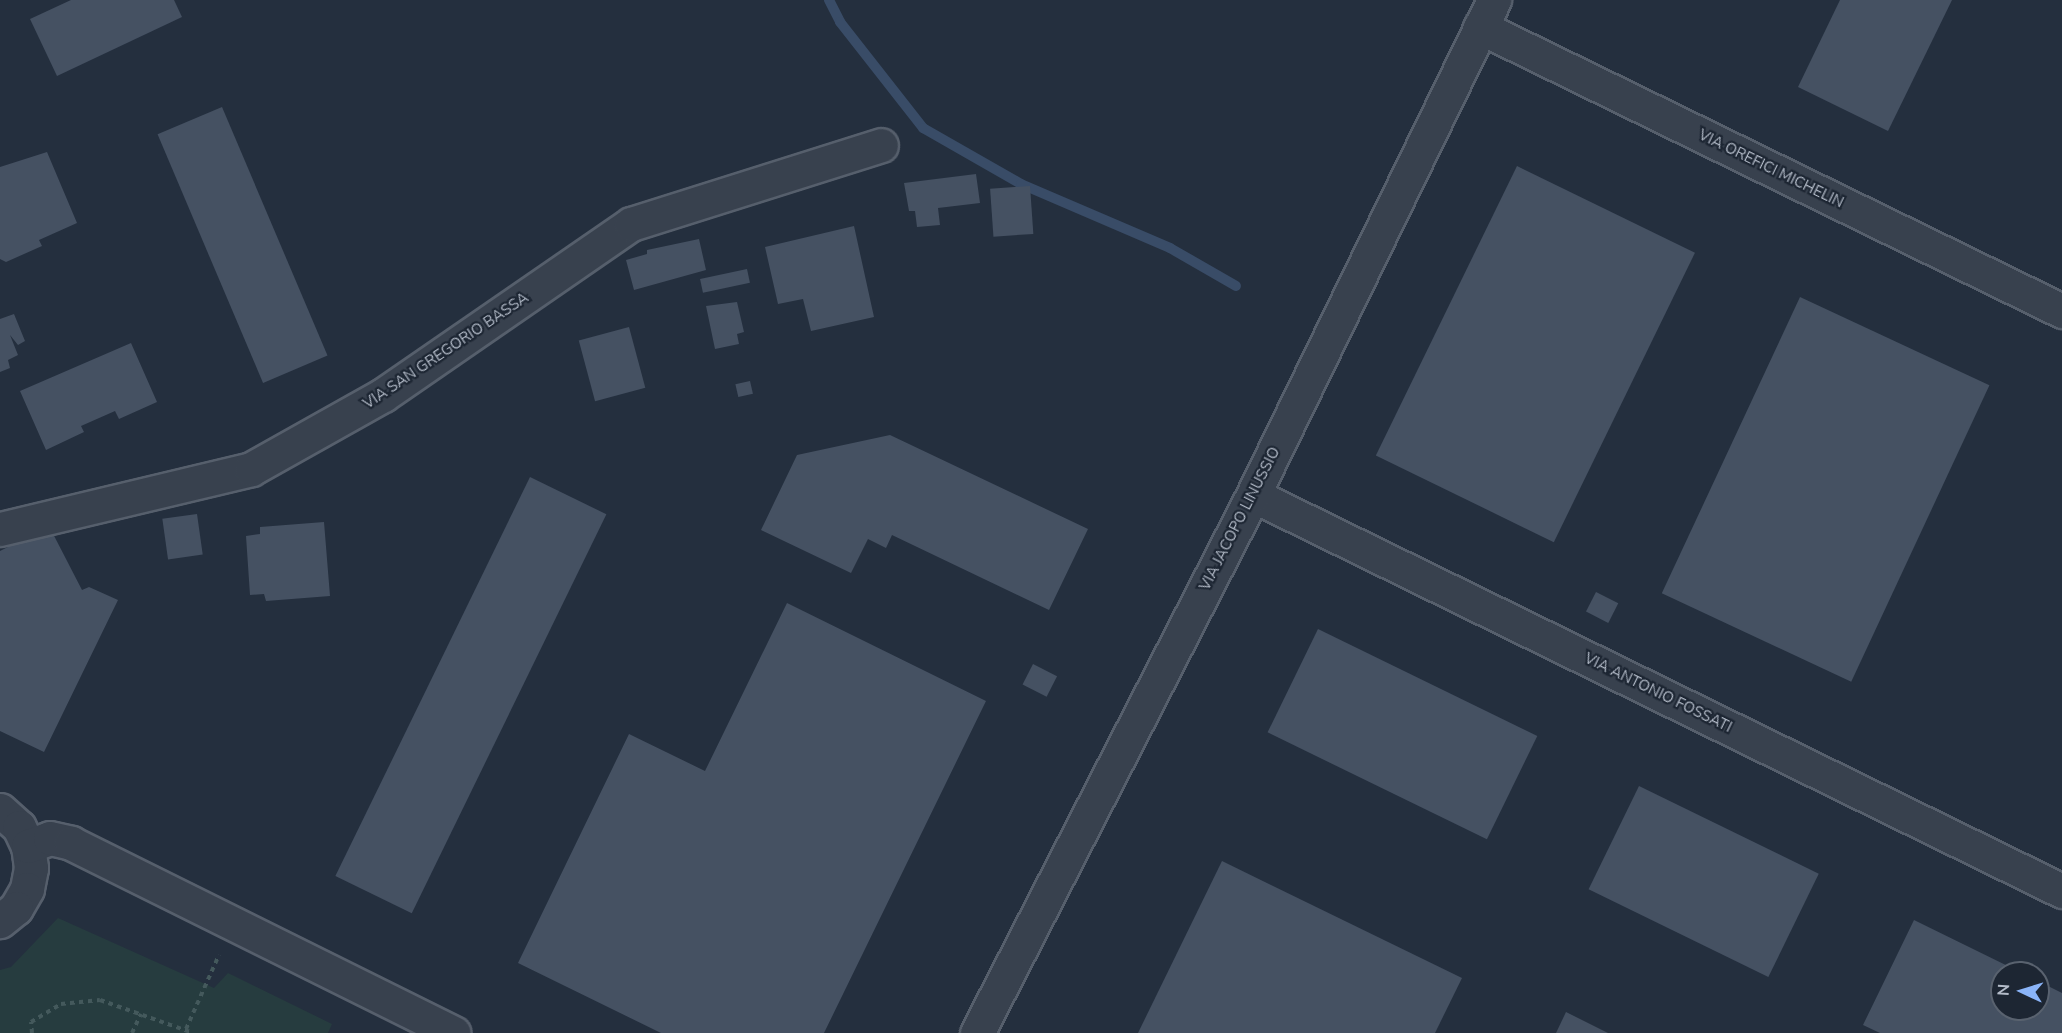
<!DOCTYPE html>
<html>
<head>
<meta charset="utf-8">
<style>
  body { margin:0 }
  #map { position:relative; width:2062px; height:1033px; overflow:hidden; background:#242f3e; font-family:"Nunito Sans",sans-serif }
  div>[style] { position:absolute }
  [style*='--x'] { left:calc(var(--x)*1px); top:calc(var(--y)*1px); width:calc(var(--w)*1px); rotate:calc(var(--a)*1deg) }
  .green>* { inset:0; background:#263c3f }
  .stream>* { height:10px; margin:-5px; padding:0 5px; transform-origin:5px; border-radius:5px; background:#394c67 }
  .building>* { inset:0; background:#455162; transform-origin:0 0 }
  .path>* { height:4px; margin-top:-2px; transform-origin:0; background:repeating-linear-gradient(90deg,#44595c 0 4.5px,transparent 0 9px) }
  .roads { filter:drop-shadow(2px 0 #565f6c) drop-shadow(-2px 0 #565f6c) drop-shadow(0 2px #565f6c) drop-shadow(0 -2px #565f6c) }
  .minor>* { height:33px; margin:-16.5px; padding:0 16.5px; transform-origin:16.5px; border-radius:16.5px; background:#38414e }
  span { translate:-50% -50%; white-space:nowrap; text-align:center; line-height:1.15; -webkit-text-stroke:4.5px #1d2633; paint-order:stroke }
  .street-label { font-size:15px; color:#b4bcc9 }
  .north { position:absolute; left:1990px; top:961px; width:60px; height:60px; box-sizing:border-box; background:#1d2633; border:2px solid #59626f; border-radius:50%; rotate:274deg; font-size:16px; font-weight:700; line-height:24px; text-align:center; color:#b4bcc9 }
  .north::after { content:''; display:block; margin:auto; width:21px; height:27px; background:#8ab4f8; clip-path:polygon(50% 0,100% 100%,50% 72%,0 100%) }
</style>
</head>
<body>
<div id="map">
  <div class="green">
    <div style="clip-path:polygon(58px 918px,214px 988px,228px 973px,332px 1024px,328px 1033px,0 1033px,0 970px,11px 967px)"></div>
  </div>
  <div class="stream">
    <div style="--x:829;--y:0;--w:25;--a:63"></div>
    <div style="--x:840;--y:22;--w:135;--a:51.9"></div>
    <div style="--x:923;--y:128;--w:113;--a:29.7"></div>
    <div style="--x:1021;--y:184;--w:162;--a:23.2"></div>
    <div style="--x:1170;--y:248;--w:76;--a:29.9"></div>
  </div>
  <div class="building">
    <div style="clip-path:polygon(71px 0,174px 0,182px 17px,57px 76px,30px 19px)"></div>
    <div style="clip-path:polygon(1840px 0,1952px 0,1888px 131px,1798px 87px)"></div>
    <div style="left:222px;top:107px;width:270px;height:70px;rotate:67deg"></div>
    <div style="clip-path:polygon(47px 152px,77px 223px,39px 240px,42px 246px,6px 262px,0 259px,0 167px)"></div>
    <div style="left:1517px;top:166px;width:198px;height:322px;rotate:26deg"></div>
    <div style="clip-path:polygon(976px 174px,980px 203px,938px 208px,940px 225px,917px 227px,915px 211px,909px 211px,904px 183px)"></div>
    <div style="left:1030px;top:186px;width:48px;height:40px;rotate:86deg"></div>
    <div style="clip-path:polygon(854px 226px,874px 317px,811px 331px,803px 299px,778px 304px,765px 247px)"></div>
    <div style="clip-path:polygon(699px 239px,706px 270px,634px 290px,626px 260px,647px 254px,647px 250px)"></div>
    <div style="left:747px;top:269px;width:14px;height:48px;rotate:78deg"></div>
    <div style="left:1800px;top:297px;width:209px;height:327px;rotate:25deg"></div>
    <div style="clip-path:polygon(737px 302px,744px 332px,737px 334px,739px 344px,715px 349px,706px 306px)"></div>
    <div style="clip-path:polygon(14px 314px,25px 341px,18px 345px,10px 335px,18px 355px,8px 360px,10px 368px,0 372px,0 319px)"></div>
    <div style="left:629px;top:327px;width:63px;height:52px;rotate:75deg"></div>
    <div style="clip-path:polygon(131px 343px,157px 402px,119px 419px,115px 411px,81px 426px,84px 432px,46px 450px,20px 391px)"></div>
    <div style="left:750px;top:381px;width:13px;height:15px;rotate:77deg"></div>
    <div style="clip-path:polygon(890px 435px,1088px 529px,1049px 610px,892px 535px,886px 548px,868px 539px,851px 573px,761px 530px,797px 455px)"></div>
    <div style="left:530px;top:477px;width:85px;height:444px;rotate:26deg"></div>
    <div style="left:197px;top:514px;width:41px;height:35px;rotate:82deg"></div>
    <div style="clip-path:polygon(324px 522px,330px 596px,266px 601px,264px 594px,250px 595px,246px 536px,260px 534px,260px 527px)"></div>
    <div style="clip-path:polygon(49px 526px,82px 590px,89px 587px,118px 600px,44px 752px,0 731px,0 551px)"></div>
    <div style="left:1596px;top:592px;width:25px;height:22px;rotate:27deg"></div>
    <div style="clip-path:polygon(787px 603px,986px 701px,824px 1033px,661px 1033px,518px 963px,629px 734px,705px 771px)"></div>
    <div style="left:1318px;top:629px;width:244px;height:115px;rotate:26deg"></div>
    <div style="left:1033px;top:664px;width:27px;height:23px;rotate:27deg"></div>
    <div style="left:1639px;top:786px;width:200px;height:115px;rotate:26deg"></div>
    <div style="clip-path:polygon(1222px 861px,1462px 978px,1435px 1033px,1138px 1033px)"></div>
    <div style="clip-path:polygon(1914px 920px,2022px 973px,2002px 973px,2002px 1009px,2038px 1009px,2038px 981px,2062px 993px,2062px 1033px,1880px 1033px,1863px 1025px)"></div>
    <div style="clip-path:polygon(1566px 1012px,1608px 1033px,1556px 1033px)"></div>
  </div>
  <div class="path">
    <div style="--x:186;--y:1029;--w:81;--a:-66"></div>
    <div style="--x:32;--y:1033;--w:11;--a:-95"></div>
    <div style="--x:31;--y:1022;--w:35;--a:-31"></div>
    <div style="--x:61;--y:1004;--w:39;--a:-6"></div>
    <div style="--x:100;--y:1000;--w:99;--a:19.5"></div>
    <div style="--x:132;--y:1033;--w:21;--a:-65"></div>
  </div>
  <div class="roads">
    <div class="minor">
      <div style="--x:1480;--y:27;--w:648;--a:26.01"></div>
      <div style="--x:1253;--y:495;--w:901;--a:26.08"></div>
      <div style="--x:0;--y:529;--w:258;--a:-13.4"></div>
      <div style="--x:251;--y:469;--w:151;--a:-29.3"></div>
      <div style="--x:383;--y:395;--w:301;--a:-34.6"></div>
      <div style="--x:631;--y:224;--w:262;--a:-17.5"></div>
      <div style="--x:0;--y:810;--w:25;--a:42"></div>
      <div style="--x:19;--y:827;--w:21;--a:65"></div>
      <div style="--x:28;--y:846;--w:22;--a:82"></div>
      <div style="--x:31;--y:868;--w:21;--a:101"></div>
      <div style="--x:27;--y:889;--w:22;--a:120"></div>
      <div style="--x:16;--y:908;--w:21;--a:141"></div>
      <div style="--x:28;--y:846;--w:23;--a:-20"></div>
      <div style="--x:50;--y:838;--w:22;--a:13"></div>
      <div style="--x:71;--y:843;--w:427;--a:26.4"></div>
      <div style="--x:977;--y:1033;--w:605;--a:-62.84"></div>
      <div style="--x:1253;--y:495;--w:551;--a:-64.04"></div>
    </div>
  </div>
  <div class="street-label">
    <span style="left:1771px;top:169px;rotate:26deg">VIA OREFICI MICHELIN</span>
    <span style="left:446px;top:351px;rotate:-34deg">VIA SAN GREGORIO BASSA</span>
    <span style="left:1240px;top:519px;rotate:-63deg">VIA JACOPO LINUSSIO</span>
    <span style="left:1658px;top:693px;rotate:26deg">VIA ANTONIO FOSSATI</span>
  </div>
  <div class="north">N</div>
</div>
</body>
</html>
